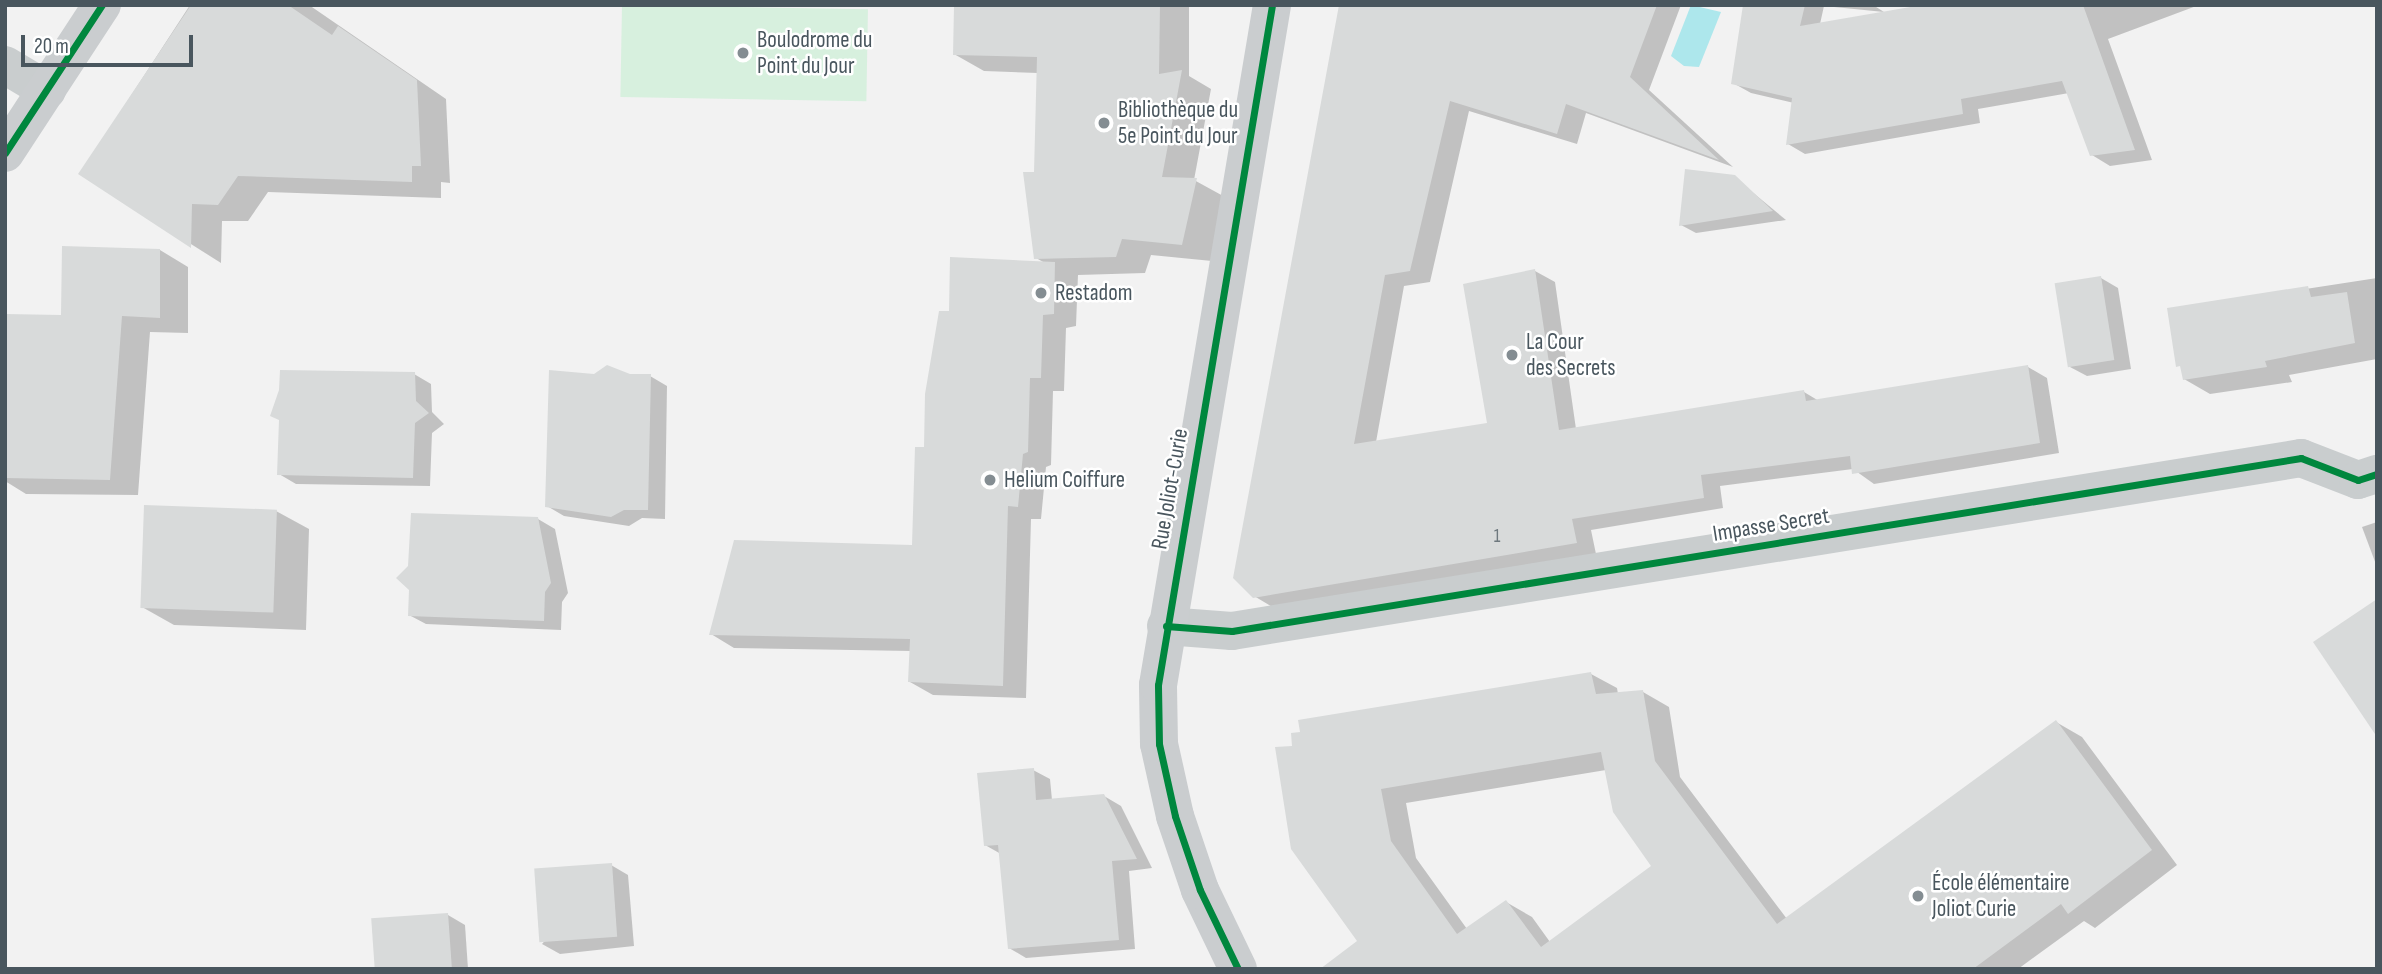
<!DOCTYPE html>
<html>
<head>
<meta charset="utf-8">
<style>
  body { margin:0 }
  #map { position:relative; width:2382px; height:974px; overflow:hidden; background:#f2f2f2; font-family:"Sofia Sans Condensed",sans-serif }
  div>[style] { position:absolute }
  [style*='--x'] { left:calc(var(--x)*1px); top:calc(var(--y)*1px); width:calc(var(--w)*1px); rotate:calc(var(--a)*1deg) }
  .green>* { inset:0; background:#d7f0de; transform-origin:0 0 }
  .water>* { inset:0; background:#ade7ec }
  .shadow>* { inset:0; background:#0003 }
  .building>* { inset:0; background:#d8dada; transform-origin:0 0 }
  .street>* { height:38px; margin:-19px; padding:0 19px; transform-origin:19px; border-radius:19px; background:#c9cdce }
  .secondary>* { height:38px; margin:-19px; padding:0 19px; transform-origin:19px; border-radius:19px; background:#cacdcf }
  .cycleway>* { height:7px; margin:-3.5px; padding:0 3.5px; transform-origin:3.5px; border-radius:3.5px; background:#00873e }
  .dots>* { width:19px; height:19px; translate:-50% -50%; box-sizing:border-box; border:4px solid #fff; border-radius:50% }
  span { translate:-50% -50%; white-space:nowrap; text-align:center; line-height:1.15; -webkit-text-stroke:5px #fff; paint-order:stroke }
  .number-label { font-size:19px; color:#6e787e }
  .number-label span { -webkit-text-stroke-width:0 }
  .poi-label { font-size:23px; color:#49565e }
  .left { translate:0 -50%; text-align:left }
  .street-label { font-size:23px; color:#49565e }
  .frame { position:absolute; inset:0; border:7px solid #49565e; pointer-events:none }
  .scale { position:absolute; left:21px; top:35px; width:172px; height:32px; box-sizing:border-box; border:4px solid #49565e; border-top:0; padding-left:9px; font-size:21px; line-height:24px; white-space:nowrap; color:#49565e; -webkit-text-stroke:5px #fff; paint-order:stroke }
</style>
</head>
<body>
<div id="map">
  <div class="green">
    <div style="left:622px;top:5px;width:246px;height:92px;rotate:1deg"></div>
  </div>
  <div class="water">
    <div style="clip-path:polygon(1691px 5px,1721px 12px,1699px 67px,1684px 66px,1671px 56px)"></div>
  </div>
  <div class="shadow">
    <div style="clip-path:polygon(190px 5px,309px 5px,446px 99px,450px 183px,441px 182px,441px 198px,268px 192px,248px 221px,222px 221px,221px 263px,80px 174px)"></div>
    <div style="clip-path:polygon(1093px 5px,1189px 5px,1189px 76px,1211px 89px,1194px 180px,1225px 197px,1212px 261px,1151px 255px,1145px 273px,1078px 275px,1076px 326px,1066px 328px,1064px 391px,1053px 391px,1051px 465px,1046px 467px,1041px 519px,1031px 519px,1026px 698px,933px 695px,910px 682px,911px 651px,734px 648px,711px 634px,914px 547px,925px 448px,951px 313px,1045px 263px,1036px 258px,1038px 73px,984px 71px,954px 54px)"></div>
    <div style="clip-path:polygon(1341px 5px,1681px 5px,1649px 90px,1733px 167px,1586px 113px,1577px 144px,1469px 111px,1430px 282px,1404px 286px,1376px 442px,1489px 424px,1535px 271px,1555px 282px,1576px 429px,1804px 392px,1819px 401px,2028px 367px,2047px 378px,2059px 453px,1874px 484px,1853px 469px,1720px 486px,1723px 508px,1591px 530px,1596px 554px,1274px 608px,1254px 596px)"></div>
    <div style="clip-path:polygon(1745px 5px,1873px 5px,1884px 12px,1824px 6px,1820px 24px,1933px 5px,2199px 5px,2108px 39px,2152px 160px,2110px 166px,2092px 155px,2069px 93px,1978px 109px,1980px 123px,1805px 154px,1788px 144px,1794px 103px,1751px 93px,1733px 83px)"></div>
    <div style="clip-path:polygon(1734px 177px,1786px 220px,1696px 233px,1681px 225px)"></div>
    <div style="clip-path:polygon(160px 250px,188px 267px,188px 333px,150px 332px,138px 495px,26px 494px,5px 481px,5px 316px,63px 317px)"></div>
    <div style="clip-path:polygon(2101px 278px,2118px 288px,2131px 369px,2087px 376px,2070px 367px)"></div>
    <div style="clip-path:polygon(2377px 278px,2377px 359px,2289px 375px,2292px 382px,2210px 394px,2184px 379px,2169px 310px)"></div>
    <div style="clip-path:polygon(414px 374px,431px 384px,432px 412px,444px 424px,432px 433px,430px 486px,296px 484px,279px 474px)"></div>
    <div style="clip-path:polygon(595px 375px,650px 376px,667px 386px,665px 519px,642px 518px,629px 526px,564px 516px,547px 506px)"></div>
    <div style="clip-path:polygon(276px 511px,309px 529px,306px 630px,174px 625px,142px 607px)"></div>
    <div style="clip-path:polygon(538px 519px,555px 529px,568px 593px,562px 602px,561px 630px,426px 624px,409px 615px,410px 590px)"></div>
    <div style="clip-path:polygon(2377px 522px,2377px 567px,2362px 527px)"></div>
    <div style="clip-path:polygon(evenodd,1591px 674px,1617px 688px,1618px 694px,1643px 692px,1669px 707px,1680px 777px,1787px 919px,2056px 722px,2082px 737px,2177px 865px,2095px 928px,2084px 921px,2018px 969px,1340px 969px,1360px 942px,1293px 747px,1591px 674px,1606px 770px,1654px 866px,1550px 942px,1532px 917px,1506px 902px,1467px 929px,1416px 858px,1406px 803px,1606px 770px)"></div>
    <div style="clip-path:polygon(1033px 770px,1050px 779px,1052px 800px,1104px 796px,1121px 806px,1152px 868px,1129px 871px,1135px 949px,1026px 958px,1009px 948px,1001px 854px,985px 845px)"></div>
    <div style="clip-path:polygon(611px 865px,628px 875px,634px 946px,560px 954px,542px 944px)"></div>
    <div style="clip-path:polygon(448px 915px,465px 925px,468px 969px,377px 969px)"></div>
  </div>
  <div class="building">
    <div style="clip-path:polygon(191px 5px,288px 5px,332px 35px,338px 26px,417px 80px,421px 166px,412px 166px,412px 182px,238px 176px,218px 205px,192px 204px,191px 248px,78px 174px)"></div>
    <div style="clip-path:polygon(1090px 5px,1160px 5px,1159px 74px,1182px 70px,1162px 177px,1197px 178px,1182px 245px,1122px 239px,1116px 257px,1034px 259px,1023px 172px,1034px 172px,1037px 57px,953px 55px,954px 6px)"></div>
    <div style="clip-path:polygon(1339px 5px,1657px 5px,1630px 77px,1719px 160px,1566px 104px,1557px 134px,1450px 101px,1410px 271px,1385px 275px,1354px 444px,1487px 423px,1463px 284px,1535px 269px,1559px 430px,1804px 390px,1806px 401px,2028px 365px,2040px 443px,1852px 474px,1850px 456px,1701px 475px,1704px 498px,1572px 519px,1577px 543px,1253px 598px,1233px 578px)"></div>
    <div style="clip-path:polygon(1743px 5px,1805px 5px,1800px 26px,1922px 5px,2083px 5px,2135px 150px,2090px 156px,2062px 81px,1961px 99px,1963px 114px,1786px 145px,1792px 98px,1731px 84px)"></div>
    <div style="clip-path:polygon(1685px 169px,1735px 175px,1773px 211px,1679px 226px)"></div>
    <div style="clip-path:polygon(62px 246px,160px 249px,160px 318px,122px 316px,110px 480px,5px 478px,5px 314px,61px 315px)"></div>
    <div style="clip-path:polygon(950px 257px,1055px 262px,1054px 314px,1043px 315px,1041px 378px,1030px 378px,1028px 452px,1023px 454px,1018px 507px,1008px 506px,1003px 686px,908px 682px,910px 639px,709px 635px,734px 540px,912px 545px,915px 447px,924px 447px,925px 394px,939px 311px,949px 311px)"></div>
    <div style="left:2101px;top:276px;width:85px;height:47px;rotate:81deg"></div>
    <div style="clip-path:polygon(2308px 286px,2311px 297px,2347px 292px,2355px 343px,2265px 361px,2267px 367px,2183px 380px,2180px 366px,2176px 367px,2167px 308px)"></div>
    <div style="clip-path:polygon(607px 365px,630px 374px,651px 374px,648px 510px,624px 510px,611px 517px,545px 507px,549px 370px,594px 374px)"></div>
    <div style="clip-path:polygon(280px 370px,415px 372px,416px 401px,429px 413px,415px 423px,413px 478px,277px 475px,279px 420px,270px 416px,279px 390px)"></div>
    <div style="left:144px;top:505px;width:133px;height:103px;rotate:2deg"></div>
    <div style="clip-path:polygon(411px 513px,538px 517px,551px 583px,545px 592px,544px 621px,408px 616px,409px 590px,396px 578px,408px 566px)"></div>
    <div style="clip-path:polygon(2377px 599px,2377px 737px,2313px 642px)"></div>
    <div style="clip-path:polygon(evenodd,1591px 672px,1596px 694px,1643px 690px,1655px 761px,1777px 924px,2056px 720px,2152px 850px,2068px 914px,2061px 904px,1973px 969px,1320px 969px,1357px 941px,1291px 849px,1275px 747px,1292px 746px,1291px 733px,1300px 732px,1298px 720px,1591px 672px,1601px 752px,1613px 812px,1651px 866px,1541px 947px,1506px 900px,1457px 934px,1391px 841px,1381px 789px,1601px 752px)"></div>
    <div style="clip-path:polygon(1034px 768px,1036px 800px,1104px 794px,1137px 859px,1112px 861px,1119px 940px,1008px 949px,998px 845px,984px 846px,977px 773px)"></div>
    <div style="left:612px;top:863px;width:74px;height:78px;rotate:86deg"></div>
    <div style="left:448px;top:913px;width:56px;height:77px;rotate:86deg"></div>
  </div>
  <div class="street">
    <div style="--x:5;--y:65;--w:49;--a:30.8"></div>
    <div style="--x:1166;--y:626;--w:66;--a:4.3"></div>
    <div style="--x:1232;--y:631;--w:1083;--a:-9.19"></div>
    <div style="--x:2301;--y:458;--w:61;--a:21.1"></div>
    <div style="--x:2358;--y:480;--w:20;--a:-18"></div>
  </div>
  <div class="secondary">
    <div style="--x:5;--y:153;--w:177;--a:-56.8"></div>
    <div style="--x:1238;--y:969;--w:88;--a:-115.7"></div>
    <div style="--x:1200;--y:890;--w:78;--a:-108.7"></div>
    <div style="--x:1175;--y:816;--w:74;--a:-102.5"></div>
    <div style="--x:1159;--y:744;--w:59;--a:-91"></div>
    <div style="--x:1158;--y:685;--w:689;--a:-80.48"></div>
  </div>
  <div class="cycleway">
    <div style="--x:5;--y:153;--w:177;--a:-56.8"></div>
    <div style="--x:1166;--y:626;--w:66;--a:4.3"></div>
    <div style="--x:1232;--y:631;--w:1083;--a:-9.19"></div>
    <div style="--x:2301;--y:458;--w:61;--a:21.1"></div>
    <div style="--x:2358;--y:480;--w:20;--a:-18"></div>
    <div style="--x:1238;--y:969;--w:88;--a:-115.7"></div>
    <div style="--x:1200;--y:890;--w:78;--a:-108.7"></div>
    <div style="--x:1175;--y:816;--w:74;--a:-102.5"></div>
    <div style="--x:1159;--y:744;--w:59;--a:-91"></div>
    <div style="--x:1158;--y:685;--w:689;--a:-80.48"></div>
  </div>
  <div class="dots">
    <div style="left:743px;top:53px;background:#848d92"></div>
    <div style="left:1104px;top:123px;background:#848d92"></div>
    <div style="left:1041px;top:293px;background:#848d92"></div>
    <div style="left:1512px;top:355px;background:#848d92"></div>
    <div style="left:990px;top:480px;background:#848d92"></div>
    <div style="left:1918px;top:896px;background:#848d92"></div>
  </div>
  <div class="number-label">
    <span style="left:1497px;top:537px">1</span>
  </div>
  <div class="poi-label">
    <span class="left" style="left:757px;top:53px">Boulodrome du<br>Point du Jour</span>
    <span class="left" style="left:1118px;top:123px">Bibliothèque du<br>5e Point du Jour</span>
    <span class="left" style="left:1055px;top:293px">Restadom</span>
    <span class="left" style="left:1526px;top:355px">La Cour<br>des Secrets</span>
    <span class="left" style="left:1004px;top:480px">Helium Coiffure</span>
    <span class="left" style="left:1932px;top:896px">École élémentaire<br>Joliot Curie</span>
  </div>
  <div class="street-label">
    <span style="left:1170px;top:489px;rotate:-80deg">Rue Joliot-Curie</span>
    <span style="left:1771px;top:525px;rotate:-9deg">Impasse Secret</span>
  </div>
  <div class="frame"></div>
  <div class="scale">20 m</div>
</div>
</body>
</html>
